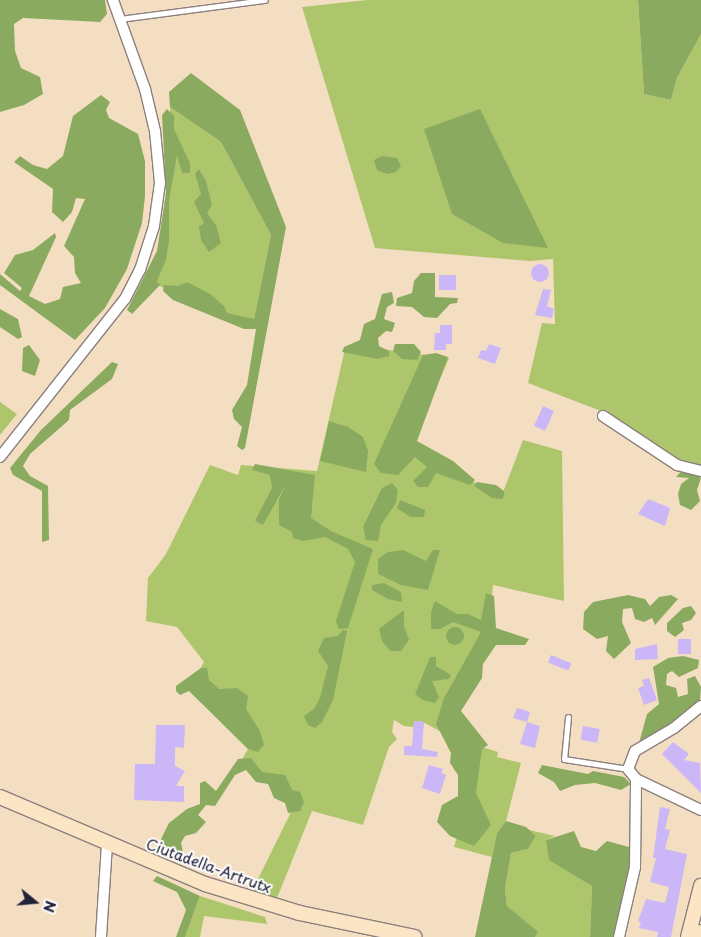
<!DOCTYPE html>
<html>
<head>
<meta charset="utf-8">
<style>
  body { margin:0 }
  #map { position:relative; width:701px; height:937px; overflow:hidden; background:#f4dec2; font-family:"Playpen Sans",sans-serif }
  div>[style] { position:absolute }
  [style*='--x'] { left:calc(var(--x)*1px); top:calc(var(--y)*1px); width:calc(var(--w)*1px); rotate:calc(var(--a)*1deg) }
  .green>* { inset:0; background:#aec66b }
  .forest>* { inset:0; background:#8aab5f }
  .round { border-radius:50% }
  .building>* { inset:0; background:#cbb7f7; transform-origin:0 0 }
  .roads { filter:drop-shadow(1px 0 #8b807e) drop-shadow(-1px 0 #8b807e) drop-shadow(0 1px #8b807e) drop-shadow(0 -1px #8b807e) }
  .lane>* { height:5px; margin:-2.5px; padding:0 2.5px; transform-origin:2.5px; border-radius:2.5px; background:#fff }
  .street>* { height:10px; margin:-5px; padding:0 5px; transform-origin:5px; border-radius:5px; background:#fff }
  .secondary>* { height:14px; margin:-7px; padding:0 7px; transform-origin:7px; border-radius:7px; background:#fce5c4 }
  span { translate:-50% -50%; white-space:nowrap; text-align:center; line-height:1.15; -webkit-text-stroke:4px #fff; paint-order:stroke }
  .street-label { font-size:15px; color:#22223b }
  .north { position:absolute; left:10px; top:877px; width:50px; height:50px; -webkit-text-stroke:4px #fff; paint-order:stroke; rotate:107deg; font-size:14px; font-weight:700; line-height:20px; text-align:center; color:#22223b }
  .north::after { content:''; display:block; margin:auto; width:18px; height:22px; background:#22223b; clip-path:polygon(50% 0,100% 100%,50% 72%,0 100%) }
</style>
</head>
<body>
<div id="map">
  <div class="green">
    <div style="clip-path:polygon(367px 0,638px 0,644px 94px,671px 100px,677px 78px,701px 34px,701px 466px,677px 459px,611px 417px,607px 410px,601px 411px,528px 383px,542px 323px,555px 324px,553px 259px,530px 261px,375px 248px,302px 7px)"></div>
    <div style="clip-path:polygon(170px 107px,221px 142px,271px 235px,252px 329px,153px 283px,165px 255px)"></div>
    <div style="clip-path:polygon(345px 349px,381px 349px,449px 358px,412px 445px,479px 485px,502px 495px,523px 440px,562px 451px,564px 601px,493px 585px,489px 634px,448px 720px,479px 746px,498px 752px,497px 757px,521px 763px,506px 821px,497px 833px,492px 857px,454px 847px,480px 753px,423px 722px,414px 721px,414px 727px,404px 726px,394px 720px,392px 732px,397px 739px,389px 747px,363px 825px,312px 811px,277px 898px,252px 891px,294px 806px,241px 761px,248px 749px,189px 690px,204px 662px,177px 627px,146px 621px,148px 578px,166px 554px,210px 465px,238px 475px,241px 465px,317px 471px)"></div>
    <div style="clip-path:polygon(0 402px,17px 414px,0 435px)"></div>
    <div style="clip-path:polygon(529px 830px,555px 836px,546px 840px,573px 873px,592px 886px,590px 937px,535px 937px,537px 932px,507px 906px,505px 889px,511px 853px,528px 849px,536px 836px)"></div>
    <div style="clip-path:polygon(200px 896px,265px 917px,267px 924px,204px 916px,200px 937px,185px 937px)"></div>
  </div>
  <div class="forest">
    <div style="clip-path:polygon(0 0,105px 0,107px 14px,100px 22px,23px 18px,14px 24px,15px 51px,21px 68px,40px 77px,43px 94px,24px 105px,0 112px)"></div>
    <div style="clip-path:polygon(638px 0,701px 0,701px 34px,677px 78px,671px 100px,644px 94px)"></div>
    <div style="clip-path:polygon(191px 73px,240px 110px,286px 227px,245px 448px,242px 450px,237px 446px,242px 427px,234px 419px,232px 410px,247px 385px,256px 329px,244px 329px,173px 300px,163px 291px,164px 285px,178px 286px,187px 282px,210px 294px,224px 306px,227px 313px,254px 319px,271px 235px,221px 142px,170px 107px,169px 92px)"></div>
    <div style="clip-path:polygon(101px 95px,110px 102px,106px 110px,109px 118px,138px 134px,145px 161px,145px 196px,142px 223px,127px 269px,105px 308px,75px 340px,0 285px,0 274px,20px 291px,22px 288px,4px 273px,15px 255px,33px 250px,55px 233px,56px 237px,29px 296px,45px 304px,60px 299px,63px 287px,81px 283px,75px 273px,74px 257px,64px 246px,85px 199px,76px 198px,72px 212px,63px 222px,52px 212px,53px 189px,14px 162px,20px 156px,33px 165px,47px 169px,63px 156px,73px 116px)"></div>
    <div style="clip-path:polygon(167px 109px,174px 116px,174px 129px,190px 163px,190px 173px,182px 173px,177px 155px,169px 201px,169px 241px,166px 260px,157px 281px,160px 285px,132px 314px,127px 310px,157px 251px,166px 193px,162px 115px)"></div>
    <div style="clip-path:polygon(480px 109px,548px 248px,503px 243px,452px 214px,424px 129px)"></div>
    <div style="clip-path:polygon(382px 156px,397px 158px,401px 166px,396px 172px,387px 174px,377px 170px,374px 160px)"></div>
    <div style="clip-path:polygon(199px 169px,206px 181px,212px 205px,207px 213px,216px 225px,221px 243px,209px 252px,201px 240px,199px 227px,204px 223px,194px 202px,201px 194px,195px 174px)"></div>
    <div style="clip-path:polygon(421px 273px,435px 273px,435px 297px,458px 298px,457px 303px,450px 304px,437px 318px,424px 317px,412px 307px,396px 306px,397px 298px,412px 293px,414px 281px)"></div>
    <div style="clip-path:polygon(392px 292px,394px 303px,387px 307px,384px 319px,395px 323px,392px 332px,386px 331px,378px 338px,379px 346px,389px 351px,389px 356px,377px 359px,342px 352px,344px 347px,360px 340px,364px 324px,375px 319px,382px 294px)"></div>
    <div style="clip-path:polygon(0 309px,18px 319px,22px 337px,18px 339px,0 327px)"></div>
    <div style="clip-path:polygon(395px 344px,414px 344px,421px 352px,417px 360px,402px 359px,393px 351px)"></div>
    <div style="clip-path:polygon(29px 345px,40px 360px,35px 376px,22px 371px,23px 348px)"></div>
    <div style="clip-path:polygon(436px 353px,448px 357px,417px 441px,453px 461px,475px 480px,470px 485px,436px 473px,428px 487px,418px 487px,413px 481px,427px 467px,415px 457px,398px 475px,381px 473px,374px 464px,423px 355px)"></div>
    <div style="clip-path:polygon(112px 362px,118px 364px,112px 379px,70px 410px,69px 420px,30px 454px,23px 466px,30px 476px,48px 486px,49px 540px,42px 542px,42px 491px,13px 475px,10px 468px,41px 430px)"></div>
    <div style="clip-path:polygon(329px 421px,348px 427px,363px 437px,368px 451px,366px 472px,320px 461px)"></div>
    <div style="clip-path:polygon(255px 464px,315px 475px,311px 518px,331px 531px,373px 549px,348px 628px,339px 629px,336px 621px,355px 562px,348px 549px,325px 537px,303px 541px,293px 538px,292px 532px,279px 525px,279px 500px,286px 484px,263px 525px,255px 521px,272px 488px,270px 475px,252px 470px)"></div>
    <div style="clip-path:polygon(683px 469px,694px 471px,701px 478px,697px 490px,700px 501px,691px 510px,680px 505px,678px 494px,681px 484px,689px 478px,676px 477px)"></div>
    <div style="clip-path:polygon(477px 482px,496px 485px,504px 491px,504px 496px,502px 499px,492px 498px,474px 486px)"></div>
    <div style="clip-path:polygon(392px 483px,398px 490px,396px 503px,381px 525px,378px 541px,366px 540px,363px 527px,382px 488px)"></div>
    <div style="clip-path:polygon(400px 500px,425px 510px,424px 517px,410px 517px,397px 508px)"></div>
    <div style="clip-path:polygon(403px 550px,426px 561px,433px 550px,440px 550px,428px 590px,401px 585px,378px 574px,378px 559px,388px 552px)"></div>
    <div style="clip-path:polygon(384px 583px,401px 592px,402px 602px,388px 599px,372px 590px,372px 585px)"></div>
    <div style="clip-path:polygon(486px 593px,494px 596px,496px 628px,529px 639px,525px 645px,496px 645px,483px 664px,482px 678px,461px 711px,488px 745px,482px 749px,476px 793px,491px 825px,474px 846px,450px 836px,437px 822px,442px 805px,458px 796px,458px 775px,450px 763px,451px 753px,436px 724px,444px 698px,481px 632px,453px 622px,440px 629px,431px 629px,431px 612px,435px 601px,457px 614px,468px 614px,481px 620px)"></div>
    <div style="clip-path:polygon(628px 595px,645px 599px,650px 606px,659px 597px,671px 595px,678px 599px,655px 625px,652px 618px,644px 622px,635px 619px,632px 608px,623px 609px,622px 622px,631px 643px,614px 659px,606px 651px,608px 636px,597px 639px,583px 629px,584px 612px,593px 602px)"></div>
    <div style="clip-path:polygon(691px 606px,696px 613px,691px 620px,682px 623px,684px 630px,675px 637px,667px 631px,667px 623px,683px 608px)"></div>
    <div style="clip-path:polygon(404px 610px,404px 626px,409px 640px,401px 651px,390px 651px,382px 641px,379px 629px)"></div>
    <div class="round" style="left:446px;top:627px;width:18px;height:18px"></div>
    <div style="clip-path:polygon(343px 630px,347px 631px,333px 700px,322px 722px,315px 728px,308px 725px,304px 716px,314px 709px,320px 698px,328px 666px,318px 651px,324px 638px,338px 636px)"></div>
    <div style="clip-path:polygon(683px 656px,699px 660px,698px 668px,679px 677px,672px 671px,667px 674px,666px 685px,676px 688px,678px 697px,688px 694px,687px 679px,695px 676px,701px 687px,700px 701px,677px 722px,639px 743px,647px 714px,659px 704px,653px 667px,668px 658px)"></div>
    <div style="clip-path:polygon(430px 657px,436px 657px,436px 666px,451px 675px,449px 679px,432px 681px,439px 697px,435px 703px,423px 700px,415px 694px)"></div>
    <div style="clip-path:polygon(201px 668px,207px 668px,209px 680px,219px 689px,237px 688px,248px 696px,246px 709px,260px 731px,264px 745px,258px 752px,248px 749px,189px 691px,180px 695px,176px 691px,176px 686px)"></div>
    <div style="clip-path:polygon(251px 758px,262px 772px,285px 775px,292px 790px,300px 792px,304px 802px,300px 811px,288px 813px,285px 803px,274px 798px,268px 784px,256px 782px,246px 770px,235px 775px,215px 806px,206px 805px,198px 815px,206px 822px,196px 833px,185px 836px,181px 843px,183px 852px,167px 857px,161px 839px,169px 823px,187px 809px,200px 804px,200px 783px,205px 781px,216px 791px,238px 759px)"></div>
    <div style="clip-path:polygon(542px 765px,588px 774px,593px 771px,624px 777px,631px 784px,621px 790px,595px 783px,575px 785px,560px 791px,554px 782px,538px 773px)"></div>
    <div style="clip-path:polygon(506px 821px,526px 827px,536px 836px,528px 849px,511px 853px,505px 889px,507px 906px,538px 932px,535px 937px,475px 937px,497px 833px)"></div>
    <div style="clip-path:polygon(574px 831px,581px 847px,596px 851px,607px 841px,629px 847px,629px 868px,614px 937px,590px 937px,592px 886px,549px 860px,546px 840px)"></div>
    <div style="clip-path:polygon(157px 876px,200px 896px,185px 937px,176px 937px,186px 910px,177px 892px,153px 881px)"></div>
  </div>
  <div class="building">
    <div class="round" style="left:531px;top:264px;width:18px;height:18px"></div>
    <div style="left:439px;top:275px;width:17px;height:15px"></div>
    <div style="clip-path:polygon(543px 289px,551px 290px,547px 306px,554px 309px,552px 318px,535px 315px)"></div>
    <div style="clip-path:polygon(440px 325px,452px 325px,452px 344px,446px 344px,446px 350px,434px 350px,435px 333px,440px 333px)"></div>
    <div style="clip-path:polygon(489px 344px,501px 348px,495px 364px,478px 358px,481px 350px,486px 351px)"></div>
    <div style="left:543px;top:406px;width:12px;height:22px;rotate:24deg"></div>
    <div style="clip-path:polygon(648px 499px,670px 508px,665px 526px,638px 514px)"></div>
    <div style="left:678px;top:639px;width:13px;height:15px"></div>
    <div style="clip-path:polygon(657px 644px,658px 659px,635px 660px,635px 649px)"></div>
    <div style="left:551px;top:655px;width:22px;height:8px;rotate:22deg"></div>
    <div style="clip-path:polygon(649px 678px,657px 700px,644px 705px,638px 688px,644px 686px,642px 680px)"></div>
    <div style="clip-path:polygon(517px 708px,530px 712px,527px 722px,540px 726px,535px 748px,520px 744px,527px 722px,513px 718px)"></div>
    <div style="clip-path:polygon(414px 721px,424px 722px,422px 749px,438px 752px,437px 757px,404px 755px,404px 746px,412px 746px)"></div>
    <div style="clip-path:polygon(156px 725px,185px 725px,184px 748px,175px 747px,175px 766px,185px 771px,176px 786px,184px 786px,184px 802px,134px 800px,135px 764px,155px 764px)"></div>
    <div style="left:583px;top:726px;width:17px;height:14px;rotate:10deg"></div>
    <div style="clip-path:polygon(673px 742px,689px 754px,684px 760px,700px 763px,701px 793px,662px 754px)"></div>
    <div style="clip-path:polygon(429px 765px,443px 769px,441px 773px,446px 775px,440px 794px,422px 788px)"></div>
    <div style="clip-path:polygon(660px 807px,670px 809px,665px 829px,670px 830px,665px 849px,687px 854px,671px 937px,657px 937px,658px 932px,639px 928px,641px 922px,638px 921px,646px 899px,665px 903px,669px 887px,650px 882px,656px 858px,653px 858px)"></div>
  </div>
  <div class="roads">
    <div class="lane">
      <div style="--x:120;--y:19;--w:146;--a:-7.5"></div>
      <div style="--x:568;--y:717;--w:42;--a:95.4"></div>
      <div style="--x:564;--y:759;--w:65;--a:8.9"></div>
    </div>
    <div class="street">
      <div style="--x:603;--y:416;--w:89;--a:33.5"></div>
      <div style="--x:677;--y:465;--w:25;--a:14"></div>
      <div style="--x:0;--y:457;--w:201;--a:-51.7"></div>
      <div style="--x:125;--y:299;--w:33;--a:-63"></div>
      <div style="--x:140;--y:270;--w:46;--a:-72.3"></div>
      <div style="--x:154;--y:226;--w:43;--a:-82.1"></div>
      <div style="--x:160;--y:183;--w:52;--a:-95.5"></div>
      <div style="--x:155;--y:131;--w:43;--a:-103.4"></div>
      <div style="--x:145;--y:89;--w:95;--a:-109.8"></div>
      <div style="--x:701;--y:706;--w:35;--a:141"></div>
      <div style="--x:674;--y:728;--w:45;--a:149.5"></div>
      <div style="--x:635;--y:751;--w:19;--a:111"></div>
      <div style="--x:628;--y:769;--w:13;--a:51"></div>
      <div style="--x:636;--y:779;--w:72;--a:25.5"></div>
      <div style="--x:101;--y:937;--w:94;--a:-86.3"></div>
      <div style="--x:619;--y:937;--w:72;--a:-77.1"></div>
      <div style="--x:635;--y:867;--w:88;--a:-89.3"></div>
    </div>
    <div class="secondary">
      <div style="--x:0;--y:797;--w:223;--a:23"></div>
      <div style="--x:205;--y:884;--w:99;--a:17"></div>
      <div style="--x:300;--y:913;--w:117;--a:11.8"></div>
      <div style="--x:688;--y:937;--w:53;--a:-75.7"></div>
      <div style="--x:700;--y:937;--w:5;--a:-79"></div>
    </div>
  </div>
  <div class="street-label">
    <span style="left:209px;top:865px;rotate:20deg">Ciutadella-Artrutx</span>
  </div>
  <div class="north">N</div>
</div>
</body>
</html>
